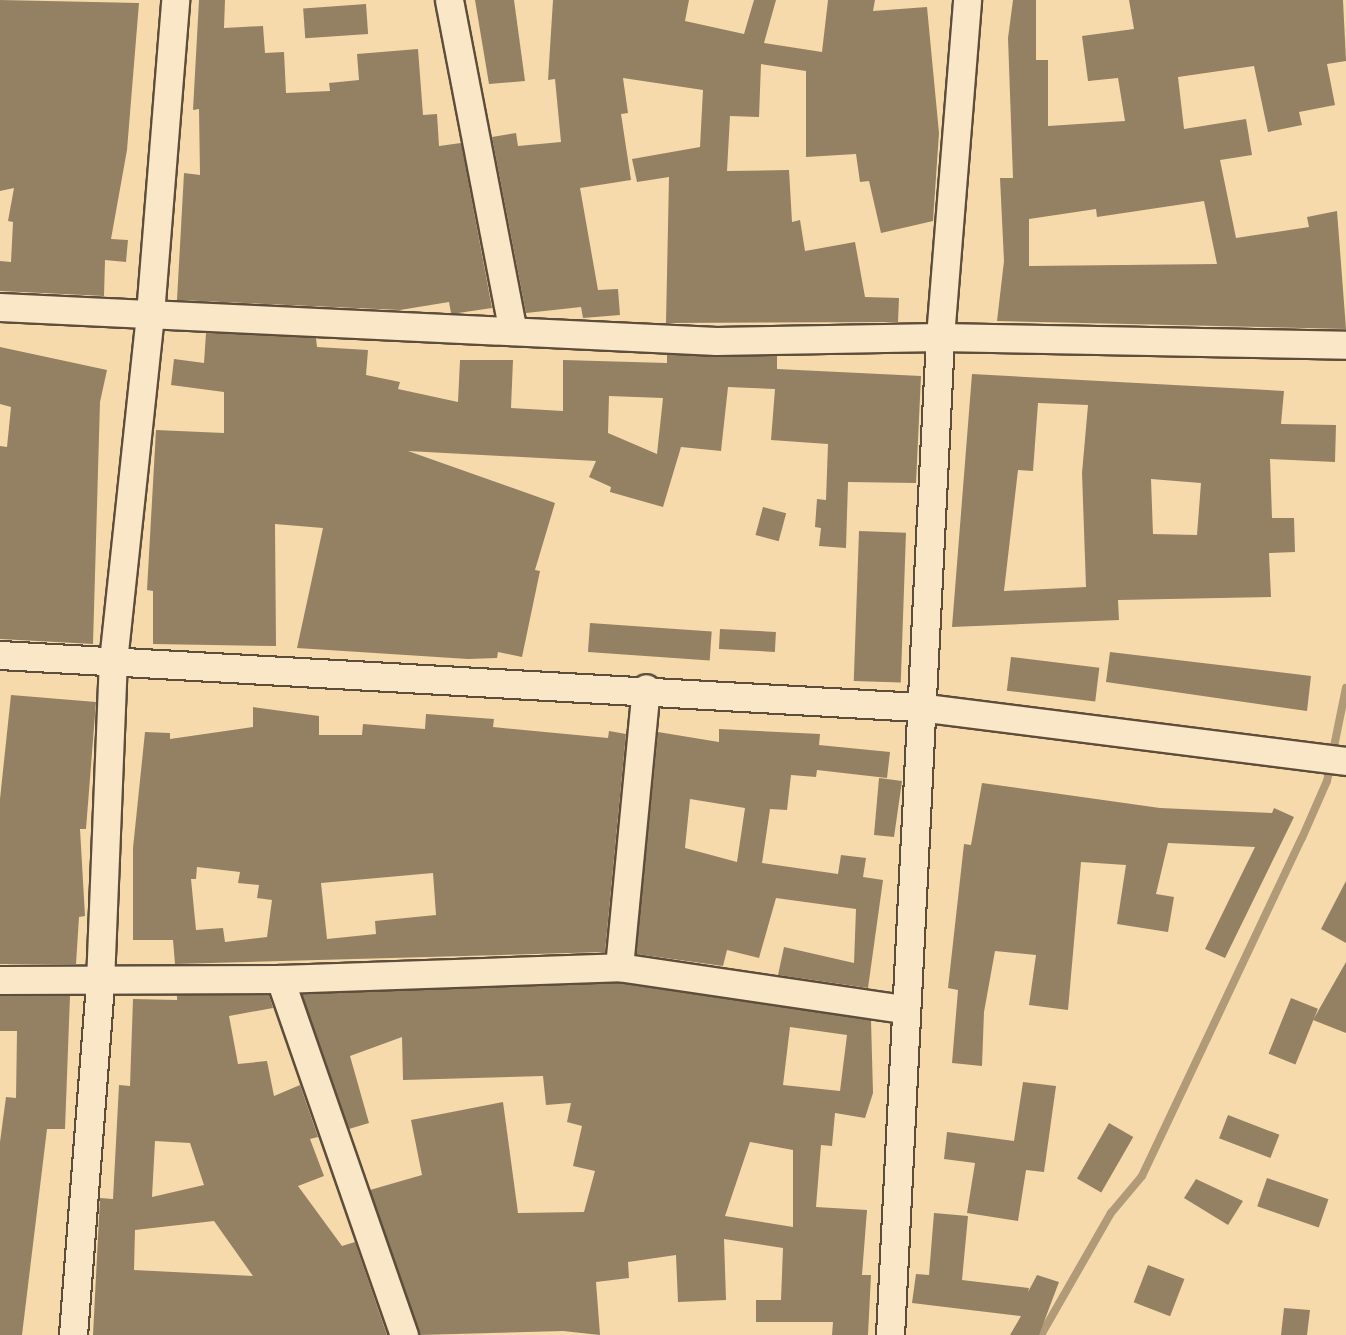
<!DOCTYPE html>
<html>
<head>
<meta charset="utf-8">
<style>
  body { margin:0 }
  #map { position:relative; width:1346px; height:1335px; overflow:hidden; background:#f6daab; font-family:"Libre Caslon Text",serif }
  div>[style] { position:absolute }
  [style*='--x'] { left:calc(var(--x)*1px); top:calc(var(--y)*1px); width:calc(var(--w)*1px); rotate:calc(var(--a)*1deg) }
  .stream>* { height:8px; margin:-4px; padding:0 4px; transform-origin:4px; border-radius:4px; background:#b19a78 }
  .building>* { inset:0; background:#948063; transform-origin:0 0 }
  .roads { filter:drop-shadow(2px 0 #5d4d3b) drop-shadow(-2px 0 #5d4d3b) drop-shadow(0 2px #5d4d3b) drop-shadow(0 -2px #5d4d3b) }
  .minor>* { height:27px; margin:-13.5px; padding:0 13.5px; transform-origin:13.5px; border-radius:13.5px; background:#f9e7c8 }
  span { translate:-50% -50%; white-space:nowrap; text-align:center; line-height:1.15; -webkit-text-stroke:5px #f9e7c8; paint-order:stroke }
</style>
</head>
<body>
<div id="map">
  <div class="stream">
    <div style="--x:1041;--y:1335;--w:141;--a:-60.2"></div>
    <div style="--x:1111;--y:1213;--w:48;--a:-50"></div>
    <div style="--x:1142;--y:1176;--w:374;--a:-64.7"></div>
    <div style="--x:1302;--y:838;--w:62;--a:-66.3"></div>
    <div style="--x:1327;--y:781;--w:95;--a:-78.5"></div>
  </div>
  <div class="building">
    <div style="clip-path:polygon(0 0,139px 3px,127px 150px,111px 239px,128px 240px,126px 262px,105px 260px,104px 296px,0 291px,0 261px,11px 262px,13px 222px,8px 221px,14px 188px,0 191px)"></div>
    <div style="clip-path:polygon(199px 0,225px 0,224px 28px,263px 26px,265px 53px,284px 52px,286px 93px,330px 91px,329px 83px,359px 80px,357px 54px,418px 49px,423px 115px,437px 114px,439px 146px,461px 143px,492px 308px,458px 313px,451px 313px,449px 302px,400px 310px,177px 300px,184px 173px,200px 175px,199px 109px,193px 110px)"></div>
    <div style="clip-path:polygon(475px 0,514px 0,525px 81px,489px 84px)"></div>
    <div style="clip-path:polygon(553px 0,689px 0,685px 21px,744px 34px,754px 0,776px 0,764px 43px,822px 52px,828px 0,875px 0,873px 11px,927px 7px,939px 133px,933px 221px,881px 233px,869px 181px,860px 182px,856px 154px,806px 157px,806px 71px,761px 64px,759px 117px,730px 116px,727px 171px,789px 170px,792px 222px,800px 220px,805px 251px,855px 242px,865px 297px,899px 298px,898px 322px,666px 323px,669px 177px,637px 182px,632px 159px,700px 147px,703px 90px,623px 78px,628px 113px,621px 114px,631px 180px,580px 188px,598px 290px,618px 289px,620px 315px,583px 318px,581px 307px,526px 313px,492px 137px,516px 133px,518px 146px,561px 142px,555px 79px,548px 80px)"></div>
    <div style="clip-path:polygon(evenodd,1013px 0,1036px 0,1036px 60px,1048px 60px,1048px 126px,1125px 121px,1118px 78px,1088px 81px,1082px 36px,1134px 29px,1129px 0,1343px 0,1346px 61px,1327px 64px,1335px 105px,1299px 112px,1302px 125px,1268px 132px,1254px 66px,1178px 77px,1184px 129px,1246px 119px,1252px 155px,1220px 160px,1236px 238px,1309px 227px,1307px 217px,1337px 211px,1346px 329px,997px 321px,1004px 261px,1000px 178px,1013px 178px,1008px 38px,1013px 0,1204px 201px,1217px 264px,1029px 266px,1029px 219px,1096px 209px,1097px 217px,1204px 201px)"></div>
    <div style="left:366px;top:4px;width:30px;height:63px;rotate:86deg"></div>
    <div style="clip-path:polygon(evenodd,206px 333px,316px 338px,317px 347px,368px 350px,366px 375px,400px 382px,398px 389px,458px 402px,460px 360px,513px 360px,511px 408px,563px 411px,563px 360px,667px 363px,667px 354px,777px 356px,777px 369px,921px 376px,916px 483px,848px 482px,846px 548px,819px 546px,821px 528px,815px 527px,817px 499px,826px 500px,828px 444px,771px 440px,775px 389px,728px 387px,721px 451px,681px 447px,663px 507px,610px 492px,611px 487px,589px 477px,596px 461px,408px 451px,555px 503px,535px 570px,540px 571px,522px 657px,498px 652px,497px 658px,468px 659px,297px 648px,323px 528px,275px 524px,276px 646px,153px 644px,153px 591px,147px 590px,156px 430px,224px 433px,224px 392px,171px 385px,174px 359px,204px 363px,206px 333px,609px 396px,663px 398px,657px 454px,608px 433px,609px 396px)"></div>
    <div style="clip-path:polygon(0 347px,107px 370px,100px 402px,93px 644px,0 639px,0 446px,7px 447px,11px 407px,0 404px)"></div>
    <div style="clip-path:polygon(evenodd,972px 374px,1284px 391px,1281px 424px,1336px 425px,1335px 462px,1270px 459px,1272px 518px,1294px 518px,1295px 552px,1269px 553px,1271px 597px,1118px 600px,1119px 620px,952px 627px,972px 374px,1038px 403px,1088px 405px,1082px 473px,1086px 587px,1004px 591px,1018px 470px,1033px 471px,1038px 403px,972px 374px,1151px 479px,1201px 483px,1197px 535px,1153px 534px,1151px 479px)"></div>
    <div style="left:763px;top:507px;width:24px;height:29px;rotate:15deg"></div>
    <div style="left:859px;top:531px;width:47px;height:150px;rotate:2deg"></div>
    <div style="left:590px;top:623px;width:122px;height:29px;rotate:4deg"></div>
    <div style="left:720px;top:629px;width:56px;height:20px;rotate:3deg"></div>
    <div style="clip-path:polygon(1110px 652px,1311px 676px,1307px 711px,1106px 682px)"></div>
    <div style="left:1011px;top:657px;width:89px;height:34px;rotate:7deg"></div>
    <div style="clip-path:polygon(11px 695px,96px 702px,86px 829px,80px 829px,85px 916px,79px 917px,76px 964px,0 964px,0 799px)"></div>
    <div style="clip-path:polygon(evenodd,253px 707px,319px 716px,319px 735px,362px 735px,363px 724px,425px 729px,426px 714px,494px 719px,493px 727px,608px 738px,609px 731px,626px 734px,605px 952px,175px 964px,173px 940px,133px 940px,133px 848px,145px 732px,170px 733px,170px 739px,253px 727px,253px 707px,197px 867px,240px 872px,238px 883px,259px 885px,257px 898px,272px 900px,267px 937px,225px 942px,223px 928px,196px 930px,191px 879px,196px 879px,197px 867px,253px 707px,433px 873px,436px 915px,375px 921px,376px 934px,327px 939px,321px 883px,433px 873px)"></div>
    <div style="clip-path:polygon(evenodd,719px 729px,820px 734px,819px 745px,890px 752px,887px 778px,817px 770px,816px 777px,791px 775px,787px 810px,770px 809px,762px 863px,838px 874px,841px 855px,866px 858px,863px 877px,883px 880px,868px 988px,778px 975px,784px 947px,854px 963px,856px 909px,776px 898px,759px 958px,727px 950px,723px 966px,636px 954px,658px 732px,719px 742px,719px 729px,690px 799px,745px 808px,737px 862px,685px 848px,690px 799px)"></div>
    <div style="clip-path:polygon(879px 778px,902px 781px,894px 837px,874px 835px)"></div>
    <div style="clip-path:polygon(982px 783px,1160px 808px,1272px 813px,1274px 808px,1294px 817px,1225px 958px,1205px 949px,1255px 847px,1168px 843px,1156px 894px,1174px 897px,1168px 932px,1117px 924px,1126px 865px,1081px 862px,1068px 1010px,1029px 1005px,1036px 955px,995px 951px,984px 1012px,982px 1066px,952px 1063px,958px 990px,948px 988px,964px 844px,971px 845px)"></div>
    <div style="clip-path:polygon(1346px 881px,1346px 943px,1321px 929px)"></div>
    <div style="clip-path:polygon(1346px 962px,1346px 1033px,1313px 1020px)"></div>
    <div style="clip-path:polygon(evenodd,618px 983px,871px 1020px,873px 1093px,865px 1118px,835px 1113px,832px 1146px,821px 1145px,816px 1207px,867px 1210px,862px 1275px,871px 1275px,868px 1335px,832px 1335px,833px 1322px,756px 1322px,756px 1300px,781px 1300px,783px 1248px,724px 1239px,726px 1300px,678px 1302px,676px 1255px,628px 1262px,629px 1278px,596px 1282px,600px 1335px,563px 1331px,419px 1335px,370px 1190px,422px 1175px,411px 1120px,503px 1102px,518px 1213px,584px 1212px,595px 1171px,573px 1166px,582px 1126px,567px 1122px,571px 1103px,546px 1105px,543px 1076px,403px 1080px,402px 1037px,350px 1056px,369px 1123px,349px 1129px,302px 994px,618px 983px,790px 1027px,847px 1035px,840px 1091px,783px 1085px,790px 1027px,618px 983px,750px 1142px,793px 1150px,793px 1227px,725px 1216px,750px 1142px)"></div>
    <div style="clip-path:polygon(evenodd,177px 995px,269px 995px,273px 1008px,229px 1016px,238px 1064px,267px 1061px,274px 1096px,300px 1085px,318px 1137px,310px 1139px,324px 1176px,298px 1186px,342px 1246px,355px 1242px,387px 1335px,93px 1335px,100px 1198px,113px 1199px,119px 1085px,130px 1086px,133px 999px,177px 1000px,177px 995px,155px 1141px,190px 1143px,204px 1185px,152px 1197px,155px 1141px,177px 995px,214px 1221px,253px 1276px,134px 1270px,135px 1230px,214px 1221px)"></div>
    <div style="clip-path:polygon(0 996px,70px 996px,65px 1129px,47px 1129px,22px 1335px,0 1335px,0 1142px,6px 1097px,16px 1098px,17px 1031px,0 1031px)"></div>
    <div style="left:1291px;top:998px;width:29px;height:60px;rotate:22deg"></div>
    <div style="clip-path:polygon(1023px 1082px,1056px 1086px,1044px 1172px,1026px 1170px,1018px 1221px,967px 1213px,975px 1163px,944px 1159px,947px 1132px,1014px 1141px)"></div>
    <div style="left:1228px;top:1115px;width:55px;height:25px;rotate:21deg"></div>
    <div style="left:1109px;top:1123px;width:28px;height:64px;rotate:30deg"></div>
    <div style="left:1267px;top:1178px;width:65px;height:30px;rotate:19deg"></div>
    <div style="clip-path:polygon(1196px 1179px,1243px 1201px,1228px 1225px,1184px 1198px)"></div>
    <div style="clip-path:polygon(934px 1213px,968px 1216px,962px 1280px,1029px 1288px,1028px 1292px,1037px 1275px,1059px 1282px,1039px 1335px,1010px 1335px,1021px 1316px,912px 1303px,916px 1274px,929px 1275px)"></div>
    <div style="left:1148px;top:1265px;width:39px;height:40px;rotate:21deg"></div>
    <div style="clip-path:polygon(1284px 1308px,1310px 1310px,1307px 1335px,1281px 1335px)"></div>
  </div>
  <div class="roads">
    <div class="minor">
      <div style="--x:449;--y:0;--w:337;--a:79.1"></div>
      <div style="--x:0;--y:307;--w:717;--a:2.72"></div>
      <div style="--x:716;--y:341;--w:224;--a:-1"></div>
      <div style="--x:940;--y:337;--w:406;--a:1.1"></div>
      <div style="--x:0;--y:655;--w:920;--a:3.24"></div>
      <div style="--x:919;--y:707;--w:430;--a:7.2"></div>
      <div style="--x:619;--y:967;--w:280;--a:-84.5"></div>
      <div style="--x:280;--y:979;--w:377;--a:70.8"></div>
      <div style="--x:0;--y:980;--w:280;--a:-0.2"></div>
      <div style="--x:280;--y:979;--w:339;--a:-2"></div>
      <div style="--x:619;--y:967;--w:288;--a:8.4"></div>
      <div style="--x:73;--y:1335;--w:354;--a:-85.6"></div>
      <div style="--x:100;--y:982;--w:321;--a:-87.7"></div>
      <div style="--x:113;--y:661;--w:349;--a:-83.9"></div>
      <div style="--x:150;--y:314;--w:315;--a:-85.4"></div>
      <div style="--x:890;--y:1335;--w:999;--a:-87.13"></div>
      <div style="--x:940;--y:337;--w:338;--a:-85.4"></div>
    </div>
  </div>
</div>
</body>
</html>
